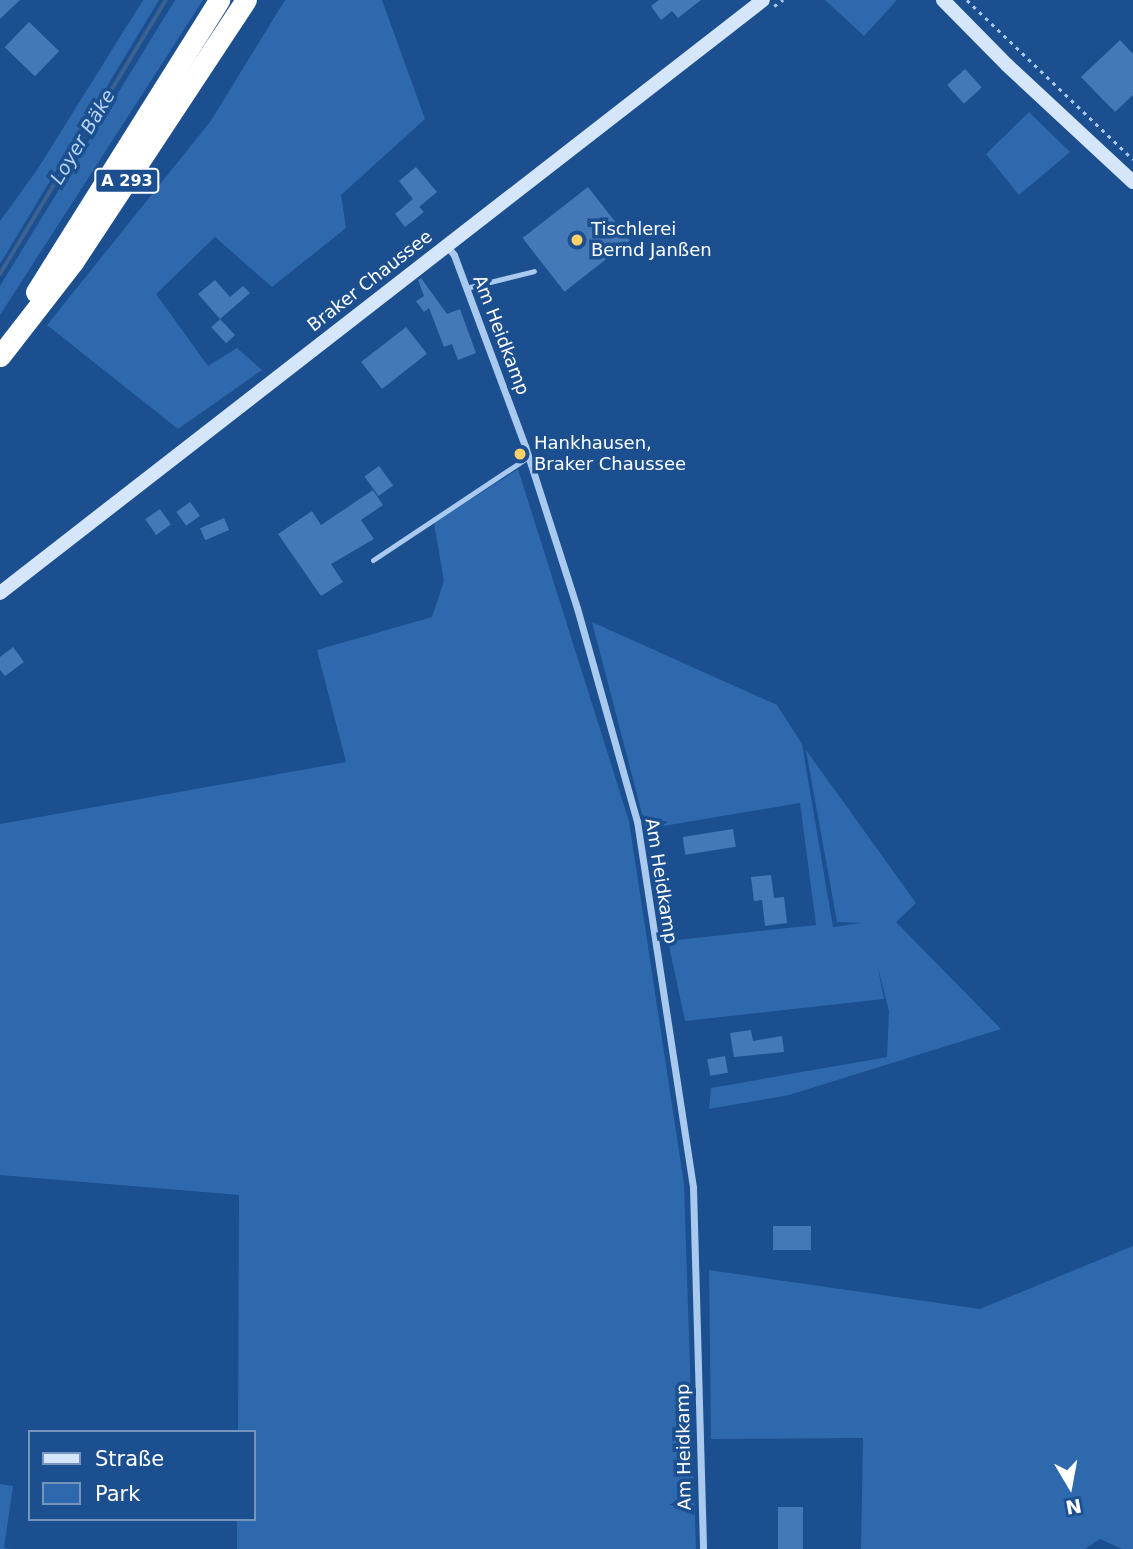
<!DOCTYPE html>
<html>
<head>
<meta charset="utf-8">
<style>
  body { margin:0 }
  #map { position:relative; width:1133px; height:1549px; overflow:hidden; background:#1b4f8f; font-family:"DejaVu Sans",sans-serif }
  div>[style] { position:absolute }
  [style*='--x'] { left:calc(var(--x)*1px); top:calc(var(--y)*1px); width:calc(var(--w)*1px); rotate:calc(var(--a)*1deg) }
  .green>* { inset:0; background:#2e69ad }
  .stream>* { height:3.5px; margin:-1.75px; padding:0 1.75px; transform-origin:1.75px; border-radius:1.75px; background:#3c6290 }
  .building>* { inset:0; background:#4478b7; transform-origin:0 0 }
  .path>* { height:2.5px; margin-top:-1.25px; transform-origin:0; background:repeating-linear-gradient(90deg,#a9c9ee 0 3.5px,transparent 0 8.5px) }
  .lane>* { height:5px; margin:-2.5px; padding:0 2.5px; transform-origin:2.5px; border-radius:2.5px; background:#a9c9ee }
  .street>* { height:7px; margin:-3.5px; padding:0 3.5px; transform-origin:3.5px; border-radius:3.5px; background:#a9c9ee }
  .secondary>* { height:14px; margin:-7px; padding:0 7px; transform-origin:7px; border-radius:7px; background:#d6e6fa }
  .highway>* { height:21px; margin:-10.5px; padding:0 10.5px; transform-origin:10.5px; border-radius:10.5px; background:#fff }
  .dots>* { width:19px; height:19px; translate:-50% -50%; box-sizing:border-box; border:4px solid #1b4f8f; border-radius:50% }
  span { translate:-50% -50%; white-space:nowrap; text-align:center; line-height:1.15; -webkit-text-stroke:7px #1b4f8f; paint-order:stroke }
  .shield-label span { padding:2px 5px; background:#1b4f8f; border:2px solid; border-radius:5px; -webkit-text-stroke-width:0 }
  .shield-label { font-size:16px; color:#fff; font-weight:700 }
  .poi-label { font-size:18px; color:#fff }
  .left { translate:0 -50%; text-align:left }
  .street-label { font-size:18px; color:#fff }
  .water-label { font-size:19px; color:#b5d3f5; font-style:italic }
  .legend { position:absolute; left:28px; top:1430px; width:228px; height:91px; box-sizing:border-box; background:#1b4f8f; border:2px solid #7695bc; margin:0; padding:9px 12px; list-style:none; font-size:21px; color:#fff }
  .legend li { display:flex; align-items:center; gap:14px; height:35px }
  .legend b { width:35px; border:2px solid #7695bc }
  .north { position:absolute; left:1035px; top:1451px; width:70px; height:70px; -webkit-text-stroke:5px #1b4f8f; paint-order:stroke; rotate:170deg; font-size:19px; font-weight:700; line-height:28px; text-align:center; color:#fff }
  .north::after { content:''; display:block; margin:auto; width:24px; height:32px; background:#fff; clip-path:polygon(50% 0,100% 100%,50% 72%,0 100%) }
</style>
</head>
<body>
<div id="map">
  <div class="green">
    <div style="clip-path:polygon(143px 0,159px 0,0 264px,0 221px,37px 170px)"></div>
    <div style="clip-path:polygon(175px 0,203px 0,0 315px,0 286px)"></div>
    <div style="clip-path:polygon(285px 0,382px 0,425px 119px,341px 195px,346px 228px,272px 287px,215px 237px,156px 294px,208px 366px,237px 348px,262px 370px,178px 429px,47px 325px,210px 122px)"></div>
    <div style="clip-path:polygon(825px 0,897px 0,864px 36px)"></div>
    <div style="clip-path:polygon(1029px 112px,1070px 152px,1019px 195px,986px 154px)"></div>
    <div style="clip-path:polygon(518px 469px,629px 821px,684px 1184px,696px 1549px,237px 1549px,237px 1519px,254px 1519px,254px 1432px,238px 1432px,239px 1195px,0 1175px,0 824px,346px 762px,317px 650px,432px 617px,444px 581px,434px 523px)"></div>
    <div style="clip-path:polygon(592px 622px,777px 705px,802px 744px,833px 927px,861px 923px,837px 922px,806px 750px,916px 903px,896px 922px,1001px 1029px,789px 1095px,709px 1109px,711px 1088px,887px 1057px,889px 1011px,877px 964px,884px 999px,685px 1021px,668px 941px,816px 925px,800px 803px,646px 829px)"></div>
    <div style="clip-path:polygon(1133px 1246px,1133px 1549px,1122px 1549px,1100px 1539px,1085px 1549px,861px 1549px,863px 1438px,711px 1439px,709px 1270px,980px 1309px)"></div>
    <div style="clip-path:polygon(0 1484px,13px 1486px,4px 1548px,11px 1549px,0 1549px)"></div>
  </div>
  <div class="stream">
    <div style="--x:0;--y:274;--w:320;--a:-58.8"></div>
  </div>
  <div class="building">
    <div style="clip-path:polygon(0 0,20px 0,0 19px)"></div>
    <div style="clip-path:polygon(659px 0,701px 0,678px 18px,672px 11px,661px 20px,651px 6px)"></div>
    <div style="left:29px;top:22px;width:42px;height:35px;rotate:44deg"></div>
    <div style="clip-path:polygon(1120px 40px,1133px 54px,1133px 95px,1115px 112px,1081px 77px)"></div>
    <div style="left:965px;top:69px;width:25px;height:24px;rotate:48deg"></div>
    <div style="clip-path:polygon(416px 167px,437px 192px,419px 207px,424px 212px,405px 227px,395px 214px,413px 199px,399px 181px)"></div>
    <div style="left:588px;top:187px;width:68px;height:83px;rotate:52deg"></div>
    <div style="clip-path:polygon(421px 278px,447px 314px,460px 309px,476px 353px,458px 360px,452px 344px,444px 347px,429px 308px,424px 312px,416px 301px,424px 296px,418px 280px)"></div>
    <div style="clip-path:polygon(215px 280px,230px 297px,243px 286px,250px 293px,220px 319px,198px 294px)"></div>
    <div style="left:220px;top:319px;width:22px;height:12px;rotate:47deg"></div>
    <div style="left:406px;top:327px;width:34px;height:57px;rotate:52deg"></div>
    <div style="left:379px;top:466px;width:24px;height:18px;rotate:54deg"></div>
    <div style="clip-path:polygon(373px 490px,383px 505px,361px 520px,374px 539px,331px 564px,343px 582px,321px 596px,278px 534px,312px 511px,321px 525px)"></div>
    <div style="left:190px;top:502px;width:17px;height:17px;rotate:54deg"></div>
    <div style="left:160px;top:509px;width:19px;height:18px;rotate:55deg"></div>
    <div style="left:224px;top:518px;width:13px;height:26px;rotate:67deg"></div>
    <div style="clip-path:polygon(13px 647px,24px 662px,5px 676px,0 670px,0 657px)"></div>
    <div style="left:733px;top:829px;width:18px;height:51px;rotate:81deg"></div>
    <div style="clip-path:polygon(771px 875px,774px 898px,784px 897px,787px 923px,765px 926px,762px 900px,754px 901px,751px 877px)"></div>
    <div style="clip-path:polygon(751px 1030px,753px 1041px,782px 1036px,784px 1052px,734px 1057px,730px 1033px)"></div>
    <div style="left:725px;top:1056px;width:17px;height:18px;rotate:80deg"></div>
    <div style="left:773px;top:1226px;width:38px;height:24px"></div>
    <div style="left:778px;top:1507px;width:25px;height:42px"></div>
  </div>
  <div class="path">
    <div style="--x:967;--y:0;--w:230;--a:43.8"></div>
    <div style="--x:774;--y:6;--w:11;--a:-34"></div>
  </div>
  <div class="lane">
    <div style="--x:466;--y:288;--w:70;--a:-14"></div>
    <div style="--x:373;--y:560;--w:186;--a:-33.6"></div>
  </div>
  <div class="street">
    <div style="--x:447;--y:246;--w:11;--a:52"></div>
    <div style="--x:454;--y:255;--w:204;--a:69.6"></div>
    <div style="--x:525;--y:446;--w:170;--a:72.2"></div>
    <div style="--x:577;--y:608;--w:221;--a:74.3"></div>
    <div style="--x:637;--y:821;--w:371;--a:81.3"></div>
    <div style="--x:693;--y:1188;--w:361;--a:88.4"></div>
  </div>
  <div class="secondary">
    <div style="--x:943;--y:0;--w:91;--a:45.4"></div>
    <div style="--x:1007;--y:65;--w:172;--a:42.9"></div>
    <div style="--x:0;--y:593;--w:966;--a:-37.85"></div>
  </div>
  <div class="highway">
    <div style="--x:36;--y:292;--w:345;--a:-57.9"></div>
    <div style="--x:0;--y:356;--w:119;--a:-52.2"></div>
    <div style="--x:73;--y:262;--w:314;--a:-56.6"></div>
  </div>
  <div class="dots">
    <div style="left:577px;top:240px;background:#ffd166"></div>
    <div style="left:520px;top:454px;background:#ffd166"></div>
  </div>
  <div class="shield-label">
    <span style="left:127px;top:181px">A 293</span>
  </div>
  <div class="poi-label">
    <span class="left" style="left:591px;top:240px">Tischlerei<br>Bernd Janßen</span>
    <span class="left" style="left:534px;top:454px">Hankhausen,<br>Braker Chaussee</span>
  </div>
  <div class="street-label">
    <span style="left:370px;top:281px;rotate:-38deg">Braker Chaussee</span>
    <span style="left:501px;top:335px;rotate:69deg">Am Heidkamp</span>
    <span style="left:661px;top:881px;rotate:81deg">Am Heidkamp</span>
    <span style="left:684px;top:1447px;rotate:-91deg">Am Heidkamp</span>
  </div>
  <div class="water-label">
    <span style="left:83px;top:137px;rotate:-59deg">Loyer Bäke</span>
  </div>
  <ul class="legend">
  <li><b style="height:9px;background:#d6e6fa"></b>Straße</li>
  <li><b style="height:19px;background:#2e69ad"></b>Park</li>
  </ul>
  <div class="north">N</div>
</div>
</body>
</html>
